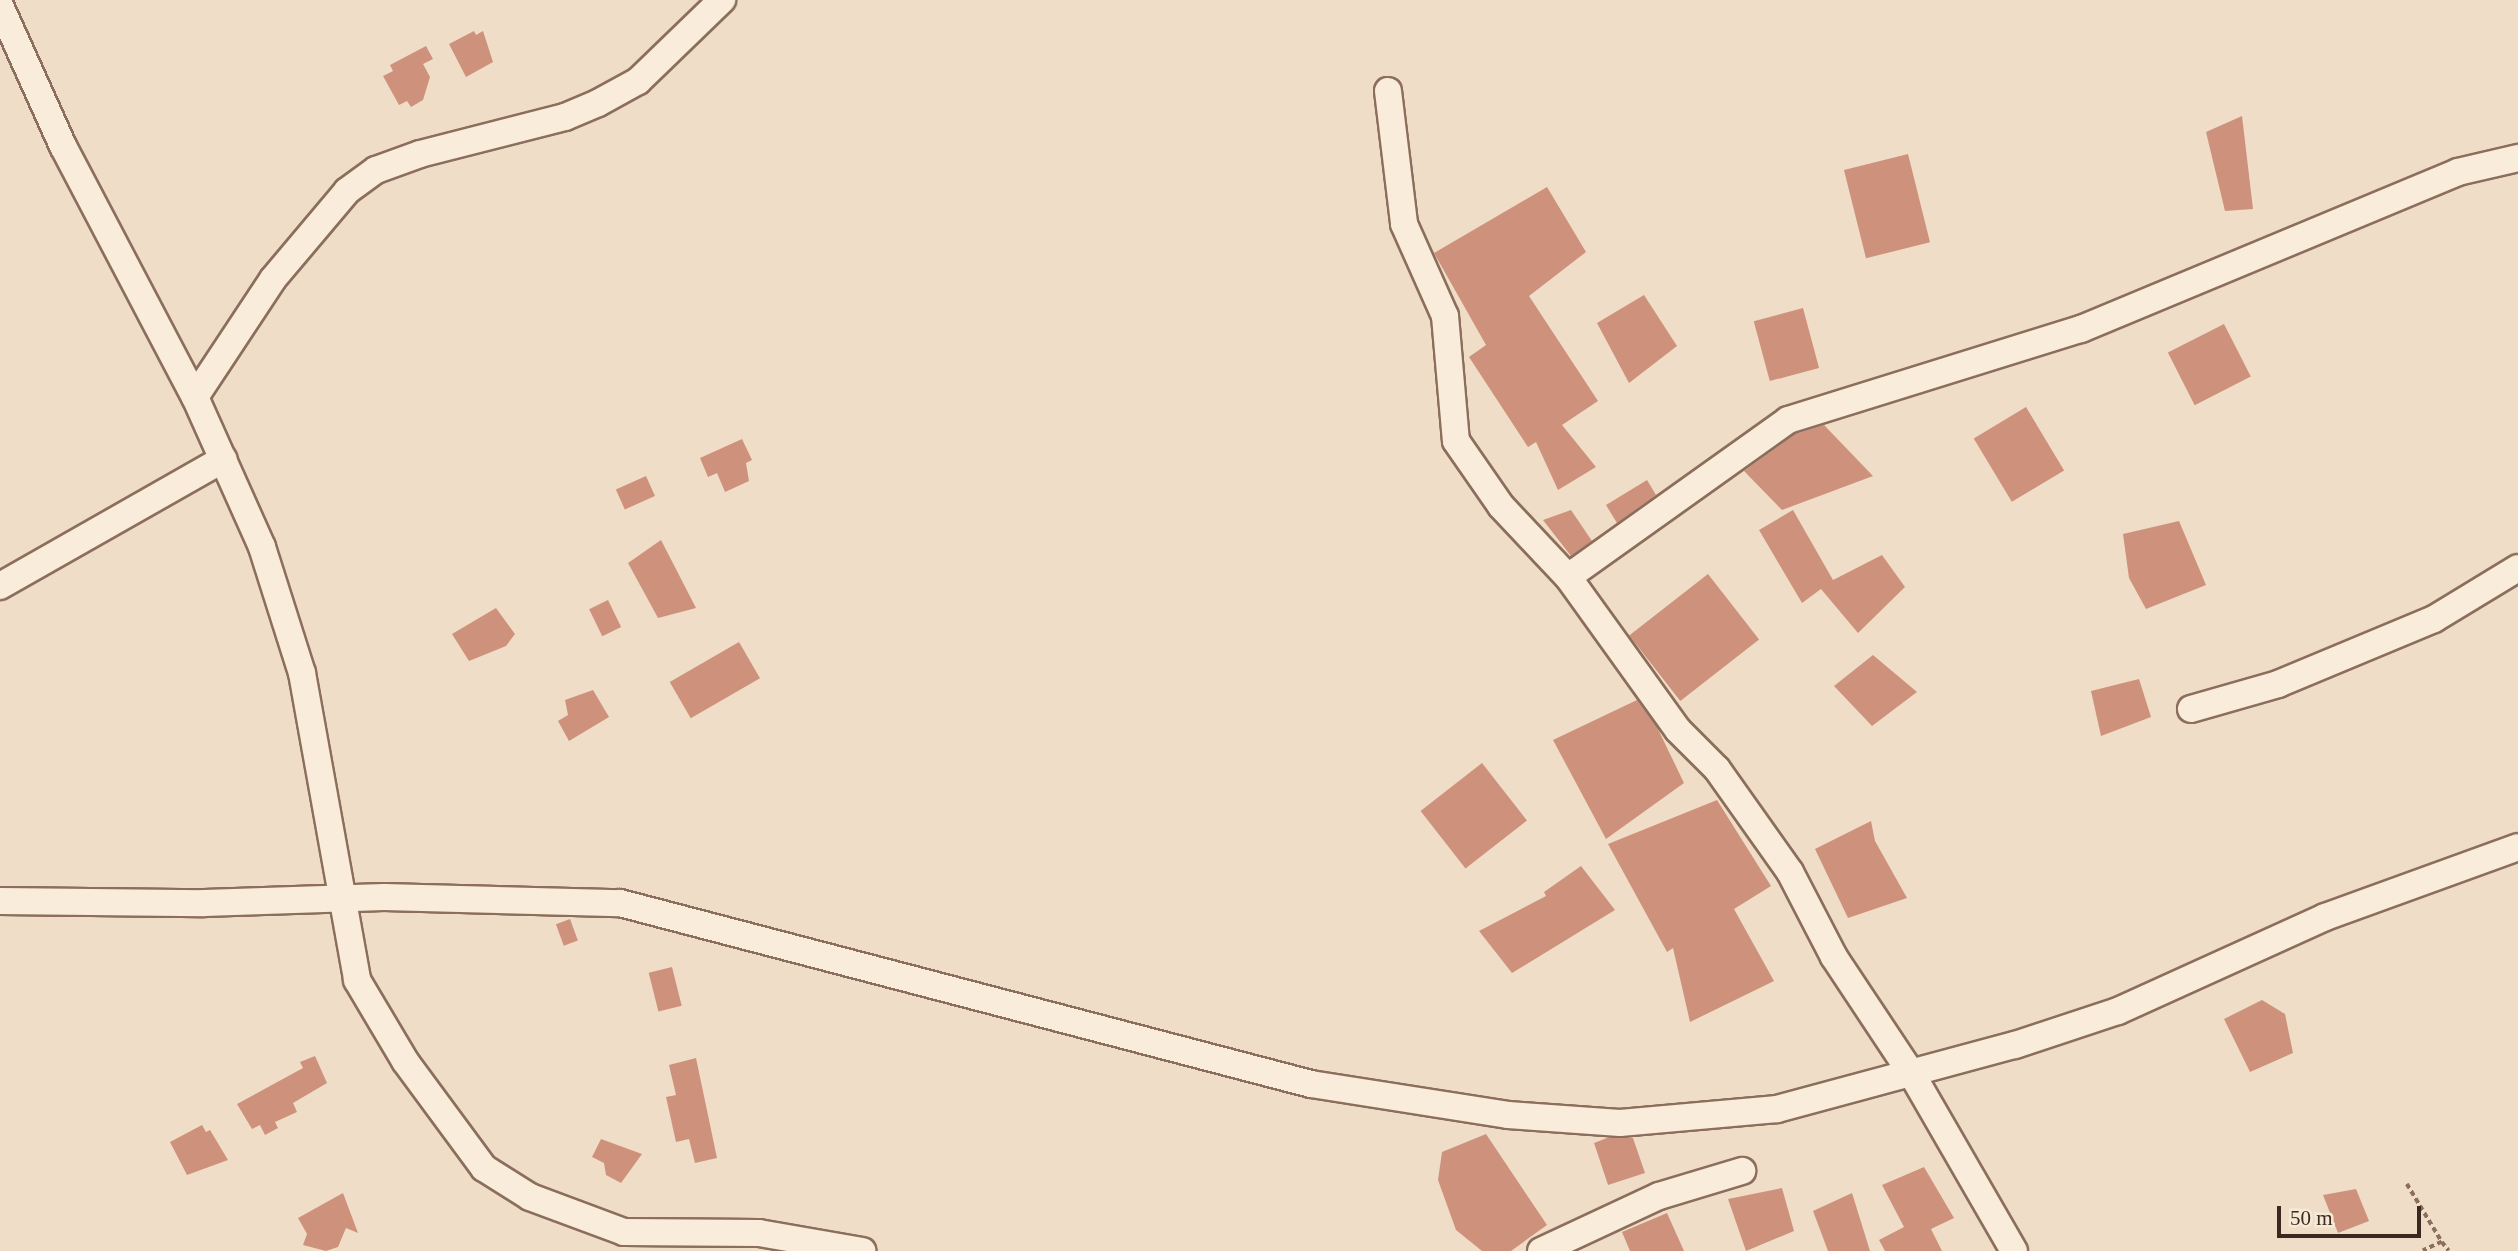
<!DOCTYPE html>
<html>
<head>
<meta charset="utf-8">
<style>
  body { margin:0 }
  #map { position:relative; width:2518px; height:1251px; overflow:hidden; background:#efddc7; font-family:"Times New Roman",serif }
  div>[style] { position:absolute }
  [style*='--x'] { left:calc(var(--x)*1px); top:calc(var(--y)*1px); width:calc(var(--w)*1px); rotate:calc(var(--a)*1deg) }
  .building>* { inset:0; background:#ce927c; transform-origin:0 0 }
  .path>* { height:3.5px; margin-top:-1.75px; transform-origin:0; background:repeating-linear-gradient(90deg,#8b6e5b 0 5px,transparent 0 8.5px) }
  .roads { filter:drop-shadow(2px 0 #8b6e5b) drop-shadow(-2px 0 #8b6e5b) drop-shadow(0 2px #8b6e5b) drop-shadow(0 -2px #8b6e5b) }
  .minor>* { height:26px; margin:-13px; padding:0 13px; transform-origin:13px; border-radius:13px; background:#faecda }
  span { translate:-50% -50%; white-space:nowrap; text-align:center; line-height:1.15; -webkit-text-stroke:5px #f6e9d6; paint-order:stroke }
  .scale { position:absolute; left:2277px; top:1206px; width:144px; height:32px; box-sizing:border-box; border:4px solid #3b291f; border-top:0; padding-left:9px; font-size:21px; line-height:24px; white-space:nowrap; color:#3b291f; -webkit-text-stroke:5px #f6e9d6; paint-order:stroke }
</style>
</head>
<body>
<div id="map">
  <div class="building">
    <div style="clip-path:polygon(474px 31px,476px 35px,483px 31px,493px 62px,466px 77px,449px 44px)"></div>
    <div style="clip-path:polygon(426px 46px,433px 59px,423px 64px,430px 77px,423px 100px,411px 107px,407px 101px,399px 105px,383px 76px,393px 71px,390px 65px)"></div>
    <div style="clip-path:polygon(2242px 116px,2253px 209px,2225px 211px,2206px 132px)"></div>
    <div style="left:1908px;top:154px;width:91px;height:66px;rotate:76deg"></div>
    <div style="clip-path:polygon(1547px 187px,1586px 252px,1529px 296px,1598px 401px,1562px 425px,1596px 467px,1558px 490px,1536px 442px,1528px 447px,1469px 357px,1486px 345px,1434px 253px)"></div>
    <div style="clip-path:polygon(1644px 295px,1677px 346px,1629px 383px,1597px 323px)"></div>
    <div style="left:1803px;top:308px;width:62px;height:51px;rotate:75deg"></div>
    <div style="left:2224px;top:324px;width:59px;height:63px;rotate:63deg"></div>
    <div style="left:2026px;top:407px;width:74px;height:61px;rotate:59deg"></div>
    <div style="clip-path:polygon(1824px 425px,1873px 476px,1782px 510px,1744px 471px,1795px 434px)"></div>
    <div style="clip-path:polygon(742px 439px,752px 460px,746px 463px,749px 481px,725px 492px,717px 473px,708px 477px,700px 458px)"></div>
    <div style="left:646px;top:476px;width:22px;height:33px;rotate:66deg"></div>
    <div style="clip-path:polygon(1647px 480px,1656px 495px,1617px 523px,1606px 505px)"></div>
    <div style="clip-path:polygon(1571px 510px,1592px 541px,1571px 556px,1543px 520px)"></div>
    <div style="clip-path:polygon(1793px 510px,1833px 580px,1882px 555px,1905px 587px,1858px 633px,1821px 589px,1802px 603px,1759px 530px)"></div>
    <div style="clip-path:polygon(2179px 521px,2206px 585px,2146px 609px,2129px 578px,2123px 534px)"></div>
    <div style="clip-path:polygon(661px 540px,696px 608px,658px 618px,628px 563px)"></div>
    <div style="left:1708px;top:574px;width:83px;height:100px;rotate:52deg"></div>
    <div style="left:608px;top:600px;width:30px;height:21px;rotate:64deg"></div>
    <div style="clip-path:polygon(496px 608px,515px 634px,506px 646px,469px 661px,452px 634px)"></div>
    <div style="left:739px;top:642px;width:42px;height:80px;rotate:60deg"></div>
    <div style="clip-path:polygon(1873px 655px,1917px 692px,1872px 726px,1834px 686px)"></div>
    <div style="clip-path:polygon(2139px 679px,2151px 717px,2101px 736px,2091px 691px)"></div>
    <div style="clip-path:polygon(593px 690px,609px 717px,569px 741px,558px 721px,568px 715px,565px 700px)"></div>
    <div style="clip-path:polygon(1637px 700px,1657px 727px,1684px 783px,1606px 839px,1553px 740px)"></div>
    <div style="left:1482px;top:763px;width:73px;height:78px;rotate:52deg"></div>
    <div style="clip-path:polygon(1717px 800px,1771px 886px,1734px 909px,1774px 981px,1690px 1022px,1673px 948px,1667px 952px,1608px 844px)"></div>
    <div style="clip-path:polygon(1871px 821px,1875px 841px,1907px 898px,1848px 918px,1815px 849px)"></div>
    <div style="clip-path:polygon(1581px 866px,1615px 910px,1512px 973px,1479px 931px,1546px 896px,1544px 892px)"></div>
    <div style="left:570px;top:919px;width:23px;height:15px;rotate:70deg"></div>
    <div style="left:672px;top:967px;width:40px;height:24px;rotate:76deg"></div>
    <div style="clip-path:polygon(2262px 1000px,2285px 1014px,2293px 1053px,2250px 1072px,2224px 1019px)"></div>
    <div style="clip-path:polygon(315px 1056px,327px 1083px,293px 1103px,297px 1112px,275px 1122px,278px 1128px,265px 1135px,260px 1125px,252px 1129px,237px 1104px,303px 1068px,300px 1062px)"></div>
    <div style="clip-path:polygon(696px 1058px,717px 1158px,695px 1163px,689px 1139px,676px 1142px,666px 1097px,676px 1095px,669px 1065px)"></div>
    <div style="clip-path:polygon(202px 1125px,206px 1132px,210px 1130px,228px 1160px,187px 1175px,170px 1142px)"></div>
    <div style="clip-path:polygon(1486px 1134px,1547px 1225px,1511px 1251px,1482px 1251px,1456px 1230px,1438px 1180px,1442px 1152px)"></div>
    <div style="clip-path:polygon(1607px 1138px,1633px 1138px,1645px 1173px,1608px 1185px,1594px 1143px)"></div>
    <div style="clip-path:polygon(601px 1139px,642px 1154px,621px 1183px,606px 1175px,604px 1163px,592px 1157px)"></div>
    <div style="clip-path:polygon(1924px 1167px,1954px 1218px,1931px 1229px,1942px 1251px,1885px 1251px,1879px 1240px,1904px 1227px,1882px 1185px)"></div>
    <div style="clip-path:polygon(1782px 1188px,1794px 1231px,1746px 1251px,1728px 1199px)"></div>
    <div style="clip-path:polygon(2356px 1189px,2369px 1221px,2338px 1233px,2323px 1195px)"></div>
    <div style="clip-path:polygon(343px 1193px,358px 1233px,346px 1228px,338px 1247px,326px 1251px,303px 1245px,307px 1234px,298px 1218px)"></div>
    <div style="clip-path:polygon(1852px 1193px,1870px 1251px,1828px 1251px,1813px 1211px)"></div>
    <div style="clip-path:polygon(1667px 1213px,1684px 1251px,1630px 1251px,1622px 1232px)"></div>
  </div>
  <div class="path">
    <div style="--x:2407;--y:1184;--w:68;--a:58.9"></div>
    <div style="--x:2442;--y:1242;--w:21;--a:155"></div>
    <div style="--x:2442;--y:1242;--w:11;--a:52"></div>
  </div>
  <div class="roads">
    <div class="minor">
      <div style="--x:0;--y:6;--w:154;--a:65.8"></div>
      <div style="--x:63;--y:146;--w:284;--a:62.3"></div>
      <div style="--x:195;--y:397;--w:164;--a:65.9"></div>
      <div style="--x:262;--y:547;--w:132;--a:72.4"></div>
      <div style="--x:302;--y:673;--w:312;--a:79.8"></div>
      <div style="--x:357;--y:980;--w:94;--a:59.3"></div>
      <div style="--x:405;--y:1061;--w:133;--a:53.6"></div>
      <div style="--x:484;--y:1168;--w:54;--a:32.2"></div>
      <div style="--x:530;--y:1197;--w:100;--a:20.4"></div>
      <div style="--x:624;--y:1232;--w:135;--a:0.4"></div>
      <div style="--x:759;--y:1233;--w:105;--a:9.9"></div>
      <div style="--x:1388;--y:91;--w:134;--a:83.1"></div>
      <div style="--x:1404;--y:224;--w:101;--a:66"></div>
      <div style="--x:1445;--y:316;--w:125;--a:85"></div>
      <div style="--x:1456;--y:441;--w:79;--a:55.3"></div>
      <div style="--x:1501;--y:506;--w:98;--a:46.7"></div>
      <div style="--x:1568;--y:577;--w:188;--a:54.3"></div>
      <div style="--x:1678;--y:730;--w:55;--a:45"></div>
      <div style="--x:1717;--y:769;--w:126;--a:54.7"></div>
      <div style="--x:1790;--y:872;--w:96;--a:62.6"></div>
      <div style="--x:1834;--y:957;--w:143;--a:56.4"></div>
      <div style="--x:1913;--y:1076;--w:202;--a:60"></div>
      <div style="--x:195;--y:397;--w:141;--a:-56.5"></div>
      <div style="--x:273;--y:279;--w:115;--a:-49.9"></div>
      <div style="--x:347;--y:191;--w:36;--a:-36"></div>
      <div style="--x:376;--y:170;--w:47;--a:-20"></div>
      <div style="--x:420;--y:154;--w:150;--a:-14.3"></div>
      <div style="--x:565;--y:117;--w:36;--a:-23"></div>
      <div style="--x:598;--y:103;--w:46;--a:-28.8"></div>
      <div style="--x:638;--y:81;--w:117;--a:-44"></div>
      <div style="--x:1568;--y:577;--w:270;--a:-35.5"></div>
      <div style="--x:1788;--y:420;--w:307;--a:-17.3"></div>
      <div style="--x:2081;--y:329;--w:408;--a:-22.6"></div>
      <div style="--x:2458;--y:172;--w:62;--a:-13.1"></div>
      <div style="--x:0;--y:586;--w:257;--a:-29.6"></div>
      <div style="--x:2191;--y:709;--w:91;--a:-16"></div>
      <div style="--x:2278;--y:684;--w:169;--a:-22.6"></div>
      <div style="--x:2434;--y:619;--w:98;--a:-31.3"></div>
      <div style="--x:0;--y:901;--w:204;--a:0.6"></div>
      <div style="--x:204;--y:903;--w:180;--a:-1.9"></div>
      <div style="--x:384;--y:897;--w:236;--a:1.5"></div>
      <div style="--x:620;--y:903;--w:714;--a:14.68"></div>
      <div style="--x:1311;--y:1084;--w:199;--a:8.9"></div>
      <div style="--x:1508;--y:1115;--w:112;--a:4.1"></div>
      <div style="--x:1620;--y:1123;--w:158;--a:-5.1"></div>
      <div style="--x:1777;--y:1109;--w:246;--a:-15.1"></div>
      <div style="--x:2015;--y:1045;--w:108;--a:-18.3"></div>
      <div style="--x:2118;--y:1011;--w:227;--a:-24.4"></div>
      <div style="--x:2325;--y:917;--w:205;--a:-19.9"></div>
      <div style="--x:1541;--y:1251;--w:130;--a:-25"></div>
      <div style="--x:1659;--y:1196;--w:87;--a:-16.8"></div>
    </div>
  </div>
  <div class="scale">50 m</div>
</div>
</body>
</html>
